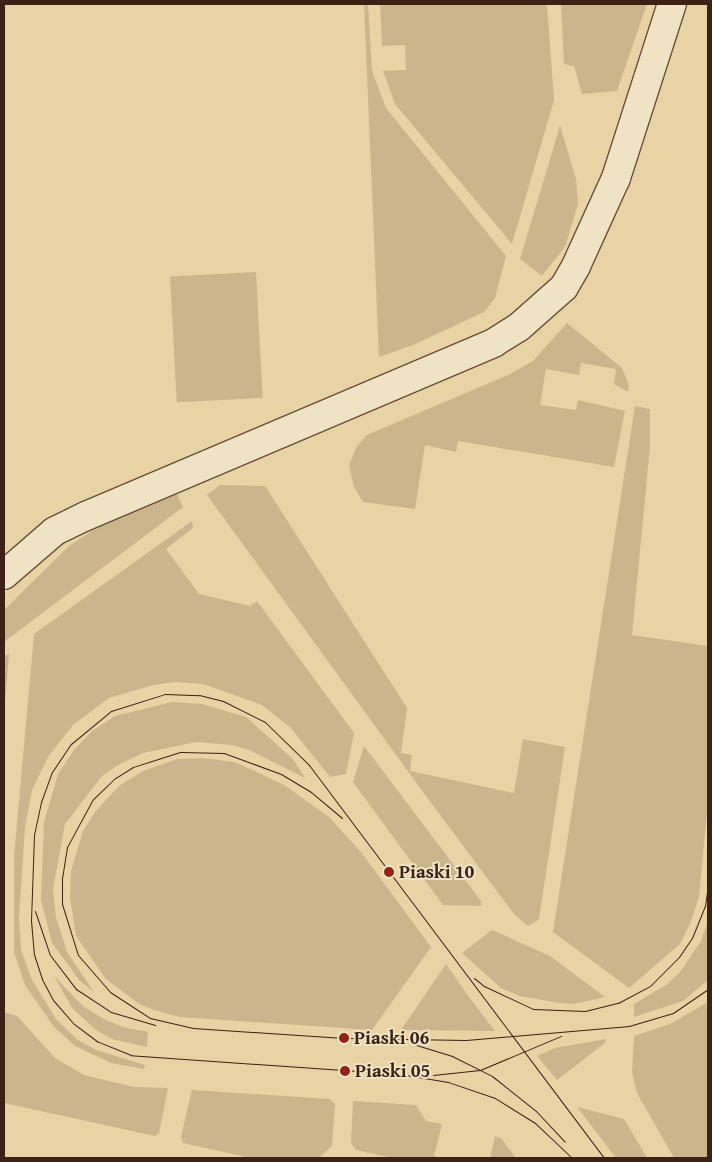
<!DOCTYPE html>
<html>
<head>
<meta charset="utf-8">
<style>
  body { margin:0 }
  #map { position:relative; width:712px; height:1162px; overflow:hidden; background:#e8d3a5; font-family:"Gentium Book Plus",serif }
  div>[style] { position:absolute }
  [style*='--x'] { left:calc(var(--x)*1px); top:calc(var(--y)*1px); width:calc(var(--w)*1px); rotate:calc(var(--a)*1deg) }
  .green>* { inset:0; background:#cbb58d; transform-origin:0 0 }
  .roads { filter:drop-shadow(1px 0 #674e3a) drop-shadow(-1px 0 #674e3a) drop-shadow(0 1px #674e3a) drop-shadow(0 -1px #674e3a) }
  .street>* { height:28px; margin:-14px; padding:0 14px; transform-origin:14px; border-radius:14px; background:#f0e2c4 }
  .tram>* { height:1px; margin:-0.5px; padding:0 0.5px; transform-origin:0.5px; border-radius:0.5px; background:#3c2116 }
  .dots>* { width:14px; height:14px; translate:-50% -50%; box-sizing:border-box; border:2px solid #f0e2c4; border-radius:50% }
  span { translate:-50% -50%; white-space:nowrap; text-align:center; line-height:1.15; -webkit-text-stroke:4px #f0e2c4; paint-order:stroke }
  .poi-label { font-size:19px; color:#3c2116; font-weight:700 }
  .left { translate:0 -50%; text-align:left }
  .frame { position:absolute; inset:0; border:5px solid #3c2116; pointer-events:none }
</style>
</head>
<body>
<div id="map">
  <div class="green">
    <div style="clip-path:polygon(364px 4px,368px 4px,372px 71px,386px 108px,506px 256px,495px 298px,484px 312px,413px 345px,379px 357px)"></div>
    <div style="clip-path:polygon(380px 4px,547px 4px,554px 100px,512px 244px,395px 104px,383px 71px,406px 70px,405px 45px,382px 46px)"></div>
    <div style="clip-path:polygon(561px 4px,647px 4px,617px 91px,582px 94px,574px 66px,564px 64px)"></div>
    <div style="clip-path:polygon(560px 126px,576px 179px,578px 204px,565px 247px,542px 276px,520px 259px)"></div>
    <div style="left:256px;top:272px;width:126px;height:86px;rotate:87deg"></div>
    <div style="clip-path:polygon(567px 323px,622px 368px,629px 385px,628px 392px,614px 384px,616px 369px,581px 363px,579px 375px,546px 369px,540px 405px,576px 410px,578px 400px,625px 411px,614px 467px,458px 441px,456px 452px,425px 445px,415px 509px,363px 502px,354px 487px,349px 465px,357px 446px,367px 435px,508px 375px,533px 361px)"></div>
    <div style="clip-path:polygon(635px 406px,650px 409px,650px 446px,632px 635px,708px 646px,708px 802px,699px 897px,690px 924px,680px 944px,629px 988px,553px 932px)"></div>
    <div style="clip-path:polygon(220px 485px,265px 486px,407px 708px,401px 753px,412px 755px,410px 771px,514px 793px,523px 739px,565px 747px,539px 919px,528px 926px,514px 914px,426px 796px,207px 495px)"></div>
    <div style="clip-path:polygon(177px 494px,183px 507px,4px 642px,4px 610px,69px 546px,110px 519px)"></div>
    <div style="clip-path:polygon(192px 521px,193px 528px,166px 549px,199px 594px,250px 606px,257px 601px,354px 733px,346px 774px,330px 777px,290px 727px,262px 705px,203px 684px,175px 682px,153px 685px,109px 698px,73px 725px,48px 757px,32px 790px,25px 827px,19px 918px,21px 950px,32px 980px,56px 1019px,78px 1040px,96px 1050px,145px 1065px,144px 1069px,111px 1063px,75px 1046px,54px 1027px,25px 985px,14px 952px,14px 857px,34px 634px)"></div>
    <div style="clip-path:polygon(9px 654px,4px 715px,4px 656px)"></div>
    <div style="clip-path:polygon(172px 702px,202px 704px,246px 717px,293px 759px,305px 778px,249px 750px,232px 745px,196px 742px,143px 753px,118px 765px,102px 776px,65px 824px,53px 889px,56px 917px,67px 952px,94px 992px,80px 981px,52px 943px,41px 900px,44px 822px,58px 774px,74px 750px,92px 731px,115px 716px)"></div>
    <div style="clip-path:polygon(364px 746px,481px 901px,481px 906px,443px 905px,353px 782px)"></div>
    <div style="clip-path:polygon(203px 758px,234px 762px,255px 771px,284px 785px,329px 817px,361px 852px,431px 947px,372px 1030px,180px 1017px,154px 1010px,139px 1004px,106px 979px,76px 936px,70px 897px,71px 871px,83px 831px,95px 812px,119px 786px,143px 771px,177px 759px)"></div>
    <div style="clip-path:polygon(708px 920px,708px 980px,683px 1001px,634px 1017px,634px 1004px,666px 985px,680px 972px,701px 941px)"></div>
    <div style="clip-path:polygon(492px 930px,550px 956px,605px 997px,574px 1004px,559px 1003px,520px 996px,501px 988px,462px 953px)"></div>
    <div style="clip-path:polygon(446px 964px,469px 997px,495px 1031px,401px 1030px)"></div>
    <div style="clip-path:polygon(54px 976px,84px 1007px,104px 1019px,123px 1027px,148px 1032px,147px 1047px,112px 1039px,96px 1030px,72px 1008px)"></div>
    <div style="clip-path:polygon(708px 1002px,708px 1158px,674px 1158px,637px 1093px,632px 1072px,634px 1036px,670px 1024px)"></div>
    <div style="clip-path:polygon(4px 1012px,17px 1016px,55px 1058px,84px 1075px,134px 1087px,168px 1088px,159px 1133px,155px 1136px,4px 1103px)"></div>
    <div style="clip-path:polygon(606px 1039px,605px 1043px,557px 1080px,537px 1056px,555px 1048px)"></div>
    <div style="clip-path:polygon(192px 1090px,330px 1099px,335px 1104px,332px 1146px,319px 1158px,250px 1158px,183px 1143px,181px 1137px)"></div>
    <div style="clip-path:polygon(353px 1101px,416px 1105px,426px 1121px,442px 1124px,434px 1156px,444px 1158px,392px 1158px,356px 1150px,351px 1143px)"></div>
    <div style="clip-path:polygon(577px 1107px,624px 1119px,647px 1158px,616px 1158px)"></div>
    <div style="clip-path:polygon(495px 1136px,501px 1138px,516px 1158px,490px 1158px)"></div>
  </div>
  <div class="roads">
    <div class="street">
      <div style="--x:4;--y:575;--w:67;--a:-40.8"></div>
      <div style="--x:55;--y:531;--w:34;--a:-26"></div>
      <div style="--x:86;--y:516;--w:444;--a:-23"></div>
      <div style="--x:495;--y:342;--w:28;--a:-32"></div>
      <div style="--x:519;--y:327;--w:60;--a:-41.6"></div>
      <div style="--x:564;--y:287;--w:24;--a:-60"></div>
      <div style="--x:576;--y:266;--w:97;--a:-65.6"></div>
      <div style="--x:616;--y:178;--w:183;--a:-72.2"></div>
    </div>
  </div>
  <div class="tram">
    <div style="--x:342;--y:818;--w:40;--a:-140"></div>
    <div style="--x:311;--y:792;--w:35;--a:-149"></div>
    <div style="--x:281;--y:774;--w:61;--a:-159.8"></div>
    <div style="--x:224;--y:753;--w:44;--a:-178.7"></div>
    <div style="--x:180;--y:752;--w:49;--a:162.3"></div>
    <div style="--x:133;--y:767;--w:22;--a:148"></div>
    <div style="--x:114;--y:779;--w:29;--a:136"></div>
    <div style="--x:93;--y:799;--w:55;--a:118.4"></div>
    <div style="--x:67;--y:847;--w:30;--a:99"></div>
    <div style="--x:62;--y:877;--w:27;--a:90"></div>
    <div style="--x:62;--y:904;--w:53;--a:72.6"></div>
    <div style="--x:78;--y:955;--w:49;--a:49.1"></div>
    <div style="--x:110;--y:992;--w:48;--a:33"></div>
    <div style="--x:150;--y:1018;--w:44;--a:13.1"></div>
    <div style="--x:193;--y:1028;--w:151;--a:3.8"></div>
    <div style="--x:344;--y:1038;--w:122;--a:0.9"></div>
    <div style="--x:466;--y:1040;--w:164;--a:-4.9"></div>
    <div style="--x:629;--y:1026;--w:46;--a:-16.5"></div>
    <div style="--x:673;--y:1013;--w:42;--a:-34.4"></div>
    <div style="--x:35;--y:911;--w:46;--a:71.2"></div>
    <div style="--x:50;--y:955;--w:43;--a:52.6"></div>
    <div style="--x:76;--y:989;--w:42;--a:33.3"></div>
    <div style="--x:111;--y:1012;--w:46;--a:16.5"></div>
    <div style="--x:474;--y:978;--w:13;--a:39"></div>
    <div style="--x:484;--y:986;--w:54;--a:25.1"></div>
    <div style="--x:533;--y:1009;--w:52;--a:2.2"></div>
    <div style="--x:585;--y:1011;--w:34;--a:-14"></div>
    <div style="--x:618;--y:1003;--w:36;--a:-28"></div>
    <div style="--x:650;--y:986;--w:41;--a:-45"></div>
    <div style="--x:679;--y:957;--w:23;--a:-56"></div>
    <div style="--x:692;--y:938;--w:35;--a:-68"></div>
    <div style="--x:705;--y:906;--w:21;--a:-82"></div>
    <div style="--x:413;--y:1044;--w:41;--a:17.1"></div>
    <div style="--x:452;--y:1056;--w:45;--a:26.6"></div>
    <div style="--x:492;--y:1076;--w:56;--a:38.5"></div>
    <div style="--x:536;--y:1111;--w:42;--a:46.9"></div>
    <div style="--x:433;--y:1075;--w:47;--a:-6.1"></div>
    <div style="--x:480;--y:1070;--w:88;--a:-22.8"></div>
    <div style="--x:572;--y:1158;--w:51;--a:-136.6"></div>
    <div style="--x:535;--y:1123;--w:47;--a:-148"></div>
    <div style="--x:495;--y:1098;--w:50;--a:-161.2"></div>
    <div style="--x:448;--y:1082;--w:49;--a:-170.5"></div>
    <div style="--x:400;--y:1074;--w:270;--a:-176"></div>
    <div style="--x:131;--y:1055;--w:35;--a:-158"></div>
    <div style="--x:98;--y:1042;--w:31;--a:-143"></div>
    <div style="--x:73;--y:1023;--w:30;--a:-131"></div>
    <div style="--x:53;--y:1000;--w:24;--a:-118"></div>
    <div style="--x:42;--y:979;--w:25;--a:-108"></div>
    <div style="--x:34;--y:955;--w:34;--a:-95"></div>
    <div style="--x:31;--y:921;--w:86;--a:-88"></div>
    <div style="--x:34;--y:835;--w:34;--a:-78"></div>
    <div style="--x:41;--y:802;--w:32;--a:-70"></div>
    <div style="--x:52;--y:772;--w:34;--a:-56"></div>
    <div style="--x:71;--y:744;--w:52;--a:-39.5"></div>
    <div style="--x:111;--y:711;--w:57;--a:-17.5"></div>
    <div style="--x:165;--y:694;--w:34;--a:2"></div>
    <div style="--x:199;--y:695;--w:25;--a:14"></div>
    <div style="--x:223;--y:701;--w:47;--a:26.6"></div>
    <div style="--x:265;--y:722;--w:62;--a:44.3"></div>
    <div style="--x:309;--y:765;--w:491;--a:53.1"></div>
  </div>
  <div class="dots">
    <div style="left:389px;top:872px;background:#8f2418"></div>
    <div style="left:344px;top:1038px;background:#8f2418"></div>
    <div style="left:345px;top:1071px;background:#8f2418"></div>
  </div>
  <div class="poi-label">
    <span class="left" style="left:399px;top:872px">Piaski 10</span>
    <span class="left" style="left:354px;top:1038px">Piaski 06</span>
    <span class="left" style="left:355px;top:1071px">Piaski 05</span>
  </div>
  <div class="frame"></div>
</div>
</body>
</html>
